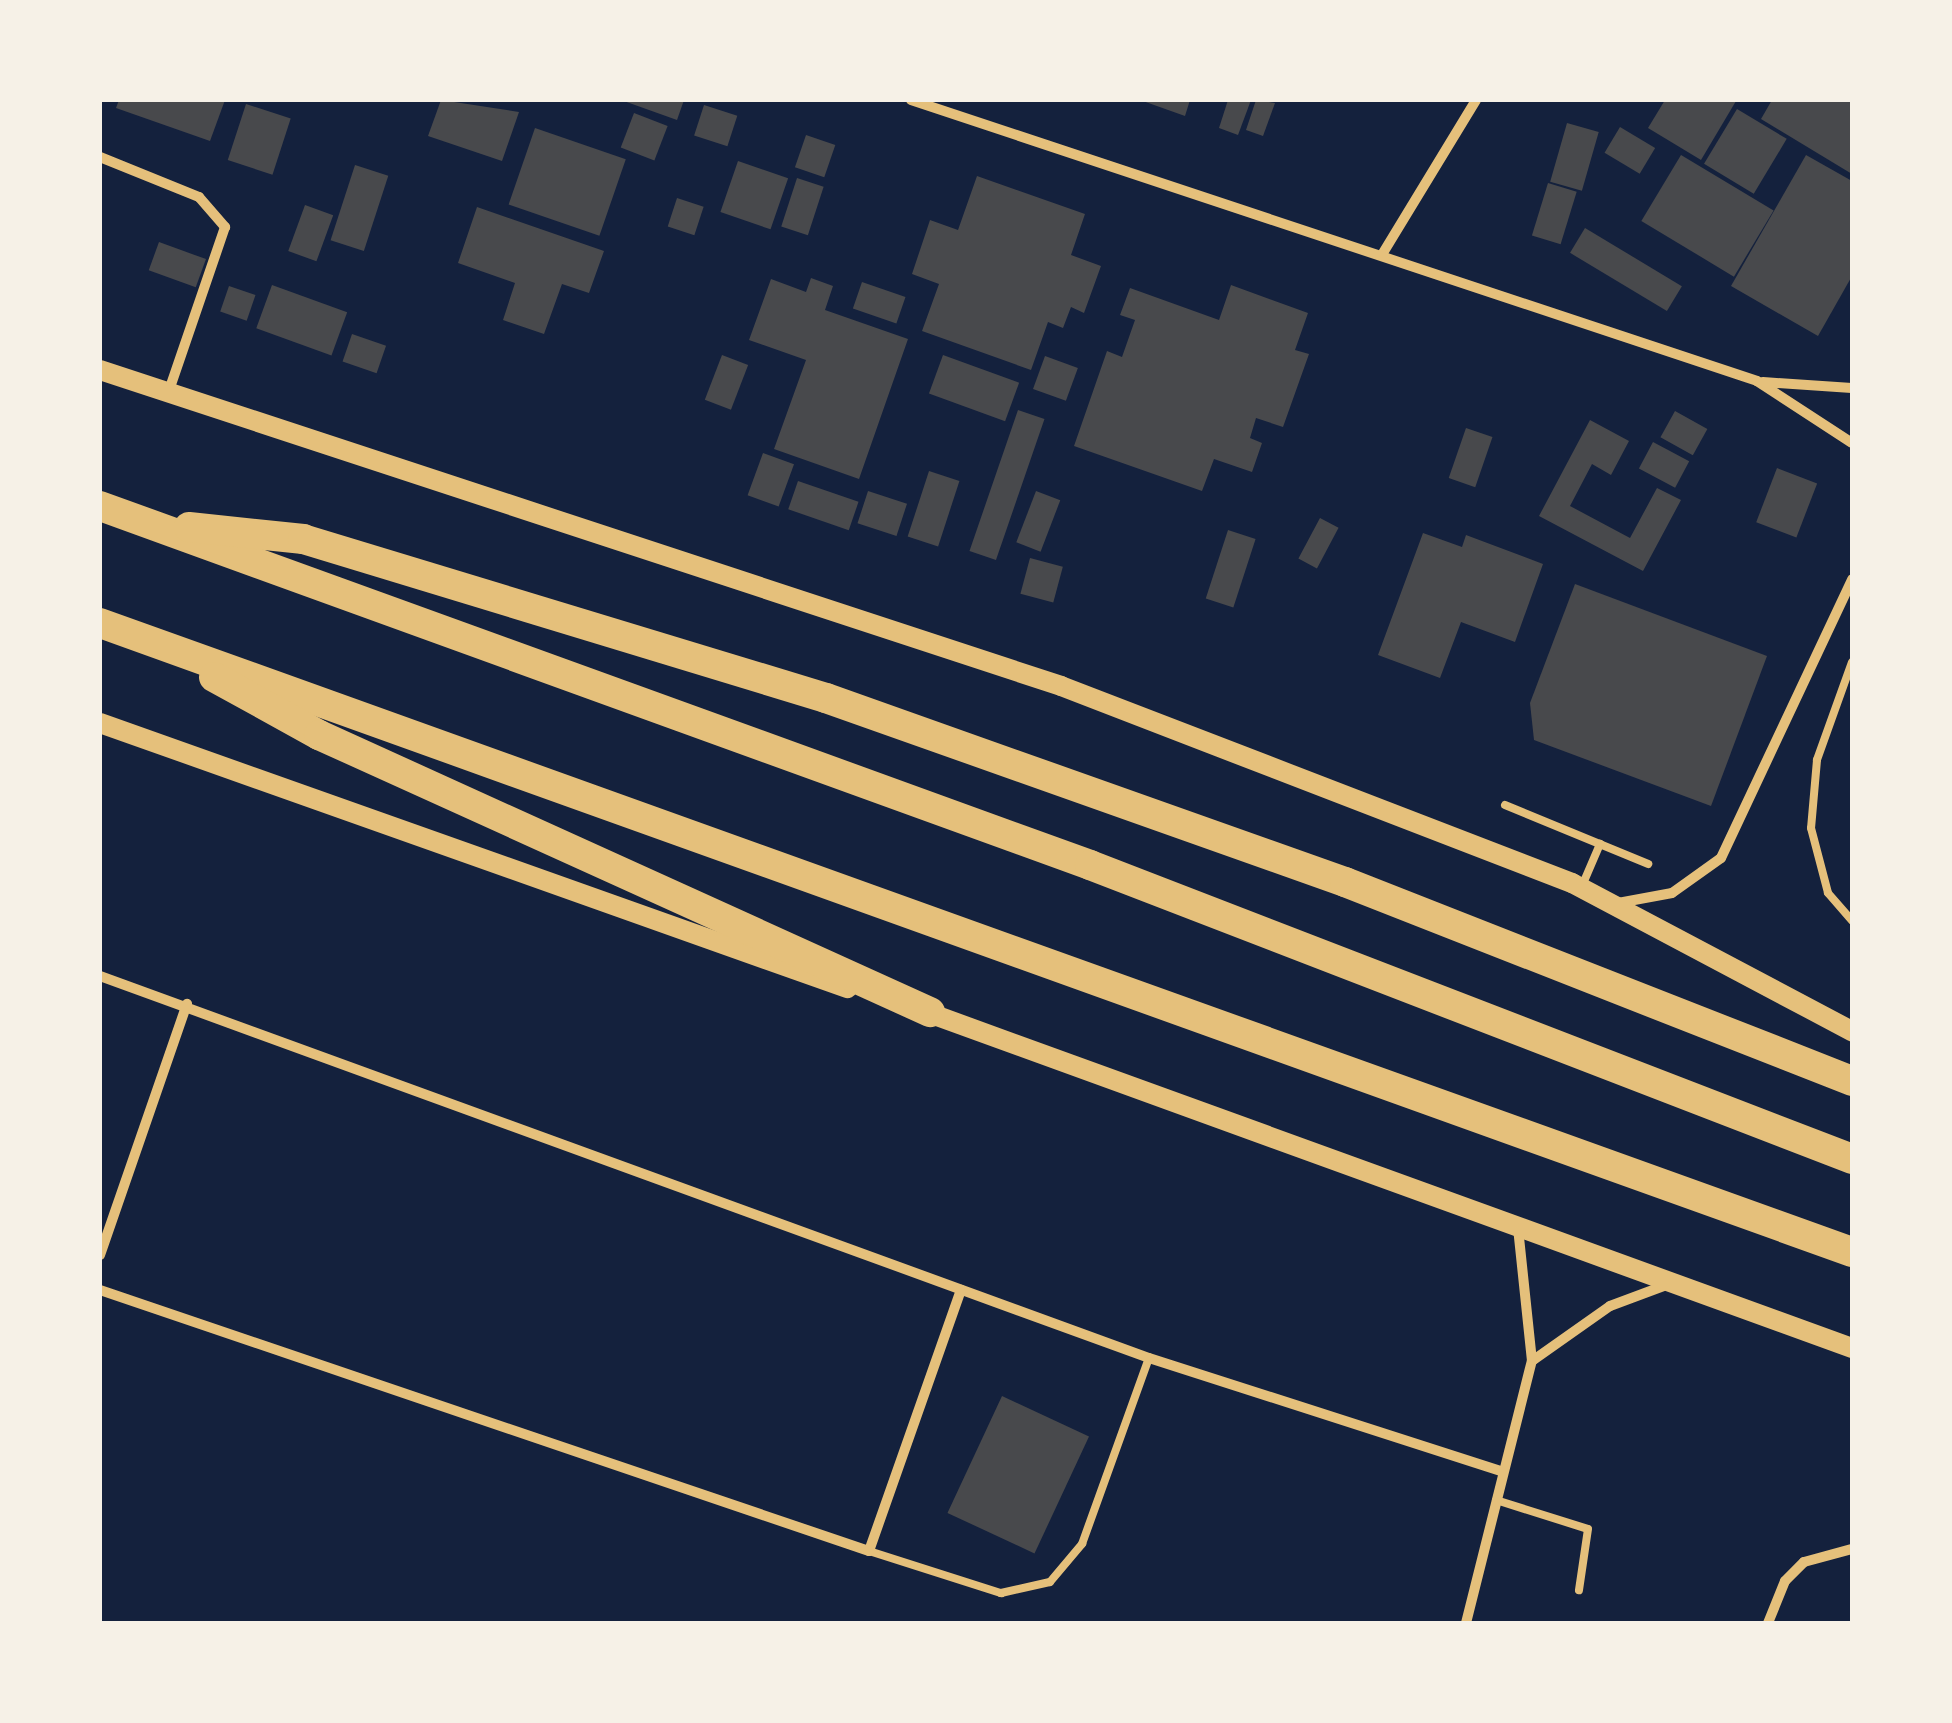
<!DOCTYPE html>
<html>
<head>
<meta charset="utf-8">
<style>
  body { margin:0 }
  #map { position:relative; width:1952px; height:1723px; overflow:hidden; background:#14213d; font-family:Commissioner,sans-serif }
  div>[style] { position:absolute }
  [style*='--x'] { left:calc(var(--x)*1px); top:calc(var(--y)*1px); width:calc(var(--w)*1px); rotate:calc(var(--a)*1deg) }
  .building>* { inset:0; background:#48494c; transform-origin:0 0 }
  .service>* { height:8px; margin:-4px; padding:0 4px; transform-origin:4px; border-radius:4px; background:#e5c07b }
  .minor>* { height:10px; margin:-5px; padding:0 5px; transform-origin:5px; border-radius:5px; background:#e5c07b }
  .secondary>* { height:20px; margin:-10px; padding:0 10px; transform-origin:10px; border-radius:10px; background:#e5c07b }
  .motorway>* { height:30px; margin:-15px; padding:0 15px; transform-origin:15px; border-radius:15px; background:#e5c07b }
  span { translate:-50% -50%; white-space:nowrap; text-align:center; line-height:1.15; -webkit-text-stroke:8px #f6f1e7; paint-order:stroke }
  .frame { position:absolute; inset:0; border:102px solid #f6f1e7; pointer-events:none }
</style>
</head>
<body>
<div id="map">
  <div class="building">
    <div style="clip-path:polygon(119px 100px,225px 100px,210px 141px,116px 108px)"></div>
    <div style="clip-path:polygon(441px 100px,519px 112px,502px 161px,428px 136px)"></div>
    <div style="clip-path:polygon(621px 100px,684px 100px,677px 120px)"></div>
    <div style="clip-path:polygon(1140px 100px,1190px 100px,1185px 116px)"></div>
    <div style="clip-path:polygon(1228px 100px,1251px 100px,1238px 135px,1219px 128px)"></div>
    <div style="clip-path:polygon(1256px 100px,1275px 103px,1263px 136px,1246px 130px)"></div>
    <div style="clip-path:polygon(1665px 100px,1734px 100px,1736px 101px,1701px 160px,1648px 128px)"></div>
    <div style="clip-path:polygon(1772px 100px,1852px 100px,1852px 174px,1761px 119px)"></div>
    <div style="left:246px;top:104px;width:47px;height:59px;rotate:18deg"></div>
    <div style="left:704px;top:105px;width:35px;height:32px;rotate:18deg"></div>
    <div style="left:1737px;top:109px;width:58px;height:64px;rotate:31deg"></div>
    <div style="left:634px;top:113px;width:36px;height:37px;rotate:21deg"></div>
    <div style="left:1567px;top:123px;width:33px;height:61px;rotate:16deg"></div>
    <div style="left:1620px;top:127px;width:41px;height:30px;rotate:31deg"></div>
    <div style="left:535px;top:128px;width:96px;height:81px;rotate:19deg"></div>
    <div style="left:806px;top:135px;width:31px;height:34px;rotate:19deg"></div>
    <div style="left:1681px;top:155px;width:108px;height:77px;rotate:31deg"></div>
    <div style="clip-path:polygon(1806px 155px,1852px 181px,1852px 276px,1818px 336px,1731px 286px)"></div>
    <div style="left:738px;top:161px;width:53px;height:54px;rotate:19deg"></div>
    <div style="left:355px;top:165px;width:35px;height:79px;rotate:18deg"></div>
    <div style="clip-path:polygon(977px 176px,1085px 214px,1071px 255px,1101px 266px,1084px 313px,1071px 307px,1063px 328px,1048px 322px,1031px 370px,922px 331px,939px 284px,912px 274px,930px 220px,958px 230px)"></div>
    <div style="left:797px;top:178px;width:28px;height:51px;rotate:18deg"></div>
    <div style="left:1548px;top:183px;width:30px;height:55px;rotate:17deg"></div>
    <div style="left:677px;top:198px;width:28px;height:30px;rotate:18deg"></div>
    <div style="left:305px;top:205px;width:30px;height:49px;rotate:20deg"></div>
    <div style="clip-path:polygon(477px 207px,604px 251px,589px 293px,562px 284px,544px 334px,503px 320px,515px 283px,458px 263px)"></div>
    <div style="left:1585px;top:228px;width:113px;height:29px;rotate:31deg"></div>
    <div style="left:159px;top:242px;width:50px;height:30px;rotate:20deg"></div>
    <div style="clip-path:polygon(811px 278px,833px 286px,825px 310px,908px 339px,859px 479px,774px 449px,806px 360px,749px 340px,771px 279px,806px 292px)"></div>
    <div style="left:862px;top:282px;width:46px;height:28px;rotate:19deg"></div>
    <div style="left:272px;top:285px;width:80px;height:46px;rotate:20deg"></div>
    <div style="clip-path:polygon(1231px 285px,1308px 313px,1295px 350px,1309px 354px,1283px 427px,1256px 418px,1250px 438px,1262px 443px,1252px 472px,1214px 459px,1202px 491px,1074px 446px,1107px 351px,1122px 357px,1135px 320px,1120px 315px,1130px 288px,1219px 320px)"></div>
    <div style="left:229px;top:286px;width:28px;height:27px;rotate:19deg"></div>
    <div style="left:352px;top:334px;width:36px;height:29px;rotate:19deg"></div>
    <div style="left:722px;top:355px;width:28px;height:48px;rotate:21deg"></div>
    <div style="left:943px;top:355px;width:81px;height:41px;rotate:20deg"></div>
    <div style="left:1045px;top:356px;width:35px;height:35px;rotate:20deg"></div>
    <div style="left:1018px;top:410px;width:28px;height:149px;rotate:19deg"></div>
    <div style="left:1675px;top:411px;width:37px;height:30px;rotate:29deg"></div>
    <div style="clip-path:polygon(1590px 420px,1629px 441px,1611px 475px,1592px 464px,1570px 506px,1630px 538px,1657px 488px,1681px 500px,1643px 571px,1539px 516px)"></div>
    <div style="left:1466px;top:428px;width:28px;height:53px;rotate:19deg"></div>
    <div style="left:1653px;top:442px;width:41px;height:30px;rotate:28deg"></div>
    <div style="left:763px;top:453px;width:33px;height:45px;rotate:20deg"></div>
    <div style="left:1777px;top:468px;width:43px;height:58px;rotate:21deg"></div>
    <div style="left:929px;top:471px;width:32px;height:69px;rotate:18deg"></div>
    <div style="left:798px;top:481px;width:64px;height:30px;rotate:19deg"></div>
    <div style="left:868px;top:491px;width:41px;height:34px;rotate:18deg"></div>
    <div style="left:1036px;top:491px;width:26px;height:55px;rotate:21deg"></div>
    <div style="left:1320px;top:518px;width:21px;height:46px;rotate:28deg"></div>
    <div style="left:1228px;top:530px;width:29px;height:72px;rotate:18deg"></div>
    <div style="clip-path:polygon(1423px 533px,1462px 547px,1466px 535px,1543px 564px,1515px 642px,1461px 622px,1440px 678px,1378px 655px)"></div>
    <div style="left:1030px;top:558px;width:34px;height:37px;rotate:15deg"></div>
    <div style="clip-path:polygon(1575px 584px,1767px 656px,1711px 806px,1534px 740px,1530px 703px)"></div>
    <div style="left:1002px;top:1396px;width:96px;height:129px;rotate:25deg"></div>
  </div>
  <div class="service">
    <div style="--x:1852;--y:662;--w:104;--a:109.7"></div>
    <div style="--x:1817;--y:760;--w:68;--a:95"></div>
    <div style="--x:1811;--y:828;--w:67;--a:75.3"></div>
    <div style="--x:1828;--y:893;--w:37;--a:49"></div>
    <div style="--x:1505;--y:805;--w:155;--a:22.4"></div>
    <div style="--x:1582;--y:886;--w:46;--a:-66.8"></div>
    <div style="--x:1496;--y:1500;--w:96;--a:17.5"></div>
    <div style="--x:1588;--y:1529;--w:62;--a:98.4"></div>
    <div style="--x:869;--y:1551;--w:139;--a:17.7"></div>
    <div style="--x:1001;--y:1593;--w:50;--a:-12.7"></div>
    <div style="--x:1050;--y:1582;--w:50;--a:-49.9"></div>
    <div style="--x:1082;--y:1544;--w:198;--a:-70.2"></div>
  </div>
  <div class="minor">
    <div style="--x:911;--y:100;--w:891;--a:18.37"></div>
    <div style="--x:1757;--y:381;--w:113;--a:33.1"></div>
    <div style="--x:100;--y:157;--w:107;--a:22"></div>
    <div style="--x:199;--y:197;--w:40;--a:49"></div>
    <div style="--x:225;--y:227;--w:173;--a:108.9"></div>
    <div style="--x:1383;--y:253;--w:179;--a:-58.7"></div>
    <div style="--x:1763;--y:382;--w:89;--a:3.9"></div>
    <div style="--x:1618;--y:903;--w:55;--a:-10.5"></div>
    <div style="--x:1672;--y:893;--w:60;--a:-35.5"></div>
    <div style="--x:1721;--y:858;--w:308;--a:-64.8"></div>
    <div style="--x:100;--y:976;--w:1116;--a:20.01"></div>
    <div style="--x:1149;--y:1358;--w:371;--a:17.8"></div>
    <div style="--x:100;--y:1255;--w:266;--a:-70.9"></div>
    <div style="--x:100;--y:1290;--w:812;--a:18.75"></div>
    <div style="--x:869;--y:1551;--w:277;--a:-70.6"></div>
    <div style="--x:1532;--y:1361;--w:95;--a:-35.2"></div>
    <div style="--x:1610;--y:1306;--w:63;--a:-20.4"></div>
    <div style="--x:1466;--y:1623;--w:270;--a:-75.9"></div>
    <div style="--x:1532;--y:1361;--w:135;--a:-96"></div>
    <div style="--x:1768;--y:1623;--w:45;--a:-68"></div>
    <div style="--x:1785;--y:1581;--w:27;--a:-45"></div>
    <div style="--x:1804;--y:1562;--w:50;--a:-15.2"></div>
  </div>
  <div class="secondary">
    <div style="--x:100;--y:370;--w:1012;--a:18.2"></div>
    <div style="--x:1061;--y:686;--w:548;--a:21.08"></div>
    <div style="--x:1572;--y:883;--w:317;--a:27.9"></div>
    <div style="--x:100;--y:723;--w:793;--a:19.53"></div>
    <div style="--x:918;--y:1009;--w:994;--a:19.95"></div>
  </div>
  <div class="motorway">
    <div style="--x:100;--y:506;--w:1053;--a:19.93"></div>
    <div style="--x:1090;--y:865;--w:817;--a:21.1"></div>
    <div style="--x:189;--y:527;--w:115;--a:6"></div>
    <div style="--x:303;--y:539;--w:547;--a:16.91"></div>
    <div style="--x:826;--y:698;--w:551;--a:19.52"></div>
    <div style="--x:1345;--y:882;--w:545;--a:21.43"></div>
    <div style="--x:100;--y:623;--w:1861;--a:19.75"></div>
    <div style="--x:214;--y:677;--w:120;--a:28.9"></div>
    <div style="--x:319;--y:735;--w:671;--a:24.39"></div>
  </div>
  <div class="frame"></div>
</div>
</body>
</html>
